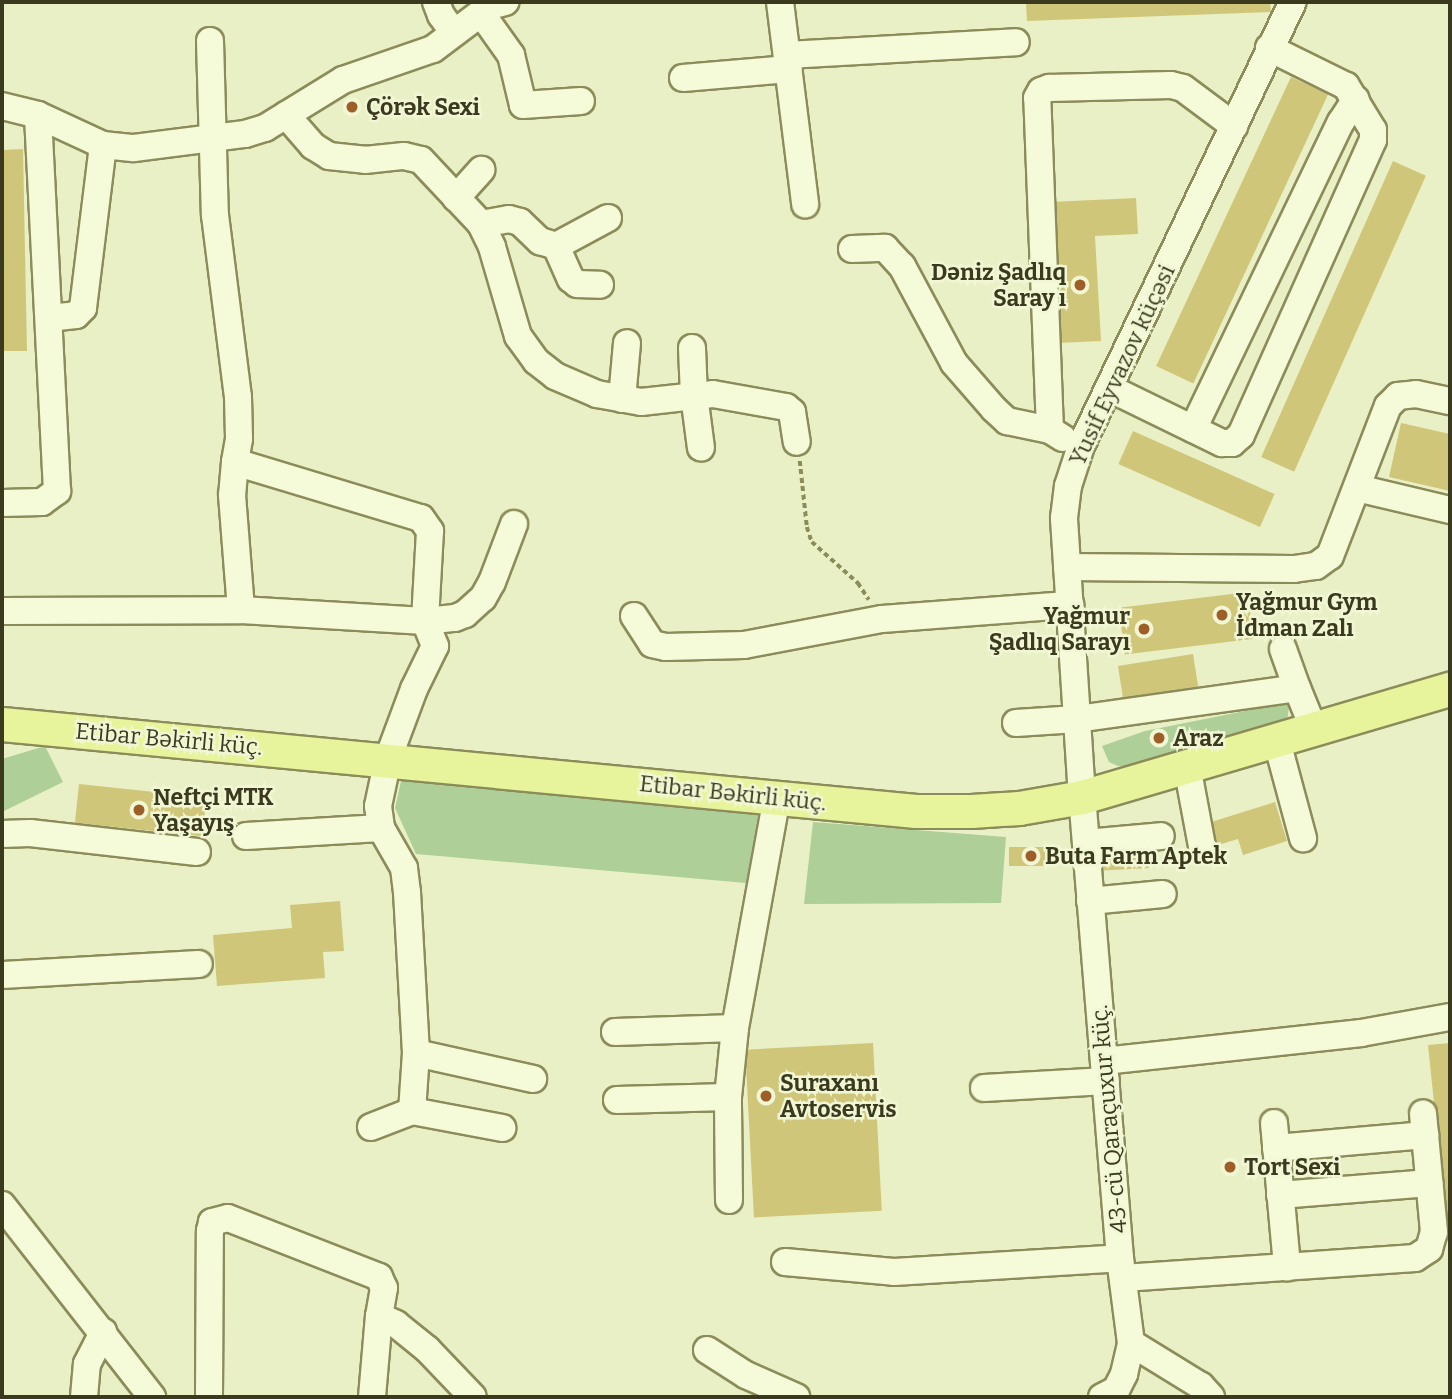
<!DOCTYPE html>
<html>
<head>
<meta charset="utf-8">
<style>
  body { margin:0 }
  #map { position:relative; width:1452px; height:1399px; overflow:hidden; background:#e9f0c5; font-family:Bitter,serif }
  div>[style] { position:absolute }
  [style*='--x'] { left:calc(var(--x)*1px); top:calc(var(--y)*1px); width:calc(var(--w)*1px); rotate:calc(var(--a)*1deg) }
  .green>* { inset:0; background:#afcf98 }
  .building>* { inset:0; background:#d0c679; transform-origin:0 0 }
  .path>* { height:3.5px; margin-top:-1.75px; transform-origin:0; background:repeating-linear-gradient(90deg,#8c8c5a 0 5px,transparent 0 8.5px) }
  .roads { filter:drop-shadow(2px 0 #8c8c5a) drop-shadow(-2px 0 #8c8c5a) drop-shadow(0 2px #8c8c5a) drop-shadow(0 -2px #8c8c5a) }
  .minor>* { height:26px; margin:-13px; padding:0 13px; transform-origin:13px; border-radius:13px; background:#f5fad8 }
  .major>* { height:33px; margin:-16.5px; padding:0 16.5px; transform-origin:16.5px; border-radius:16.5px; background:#e7f49b }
  .dots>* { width:19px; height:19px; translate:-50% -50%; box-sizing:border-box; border:4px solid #f1f7d5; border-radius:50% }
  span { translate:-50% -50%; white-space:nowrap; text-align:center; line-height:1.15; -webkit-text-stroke:5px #f1f7d5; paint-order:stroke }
  .poi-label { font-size:23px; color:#3b3a1e; font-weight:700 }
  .left { translate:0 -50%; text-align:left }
  .right { translate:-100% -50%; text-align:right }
  .street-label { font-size:23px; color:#3b3a1e }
  .frame { position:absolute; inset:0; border:4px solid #3b3a1e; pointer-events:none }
</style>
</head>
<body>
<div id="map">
  <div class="green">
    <div style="clip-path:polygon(1289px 702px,1288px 716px,1282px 724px,1134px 766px,1118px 766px,1109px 762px,1102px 746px,1145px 731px)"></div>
    <div style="clip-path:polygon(45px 746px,63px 782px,2px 812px,2px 759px)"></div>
    <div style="clip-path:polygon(402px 777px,758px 815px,746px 883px,416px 854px,395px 808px)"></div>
    <div style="clip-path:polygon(813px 822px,1006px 837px,1001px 903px,804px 904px)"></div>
  </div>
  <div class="building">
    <div style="clip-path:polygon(1026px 2px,1270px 2px,1271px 12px,1027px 21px)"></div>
    <div style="left:1291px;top:77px;width:41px;height:319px;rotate:25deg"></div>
    <div style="clip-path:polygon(23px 149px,27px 351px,2px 351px,2px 150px)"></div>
    <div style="left:1393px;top:161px;width:36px;height:324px;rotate:24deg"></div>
    <div style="clip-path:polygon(1136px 198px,1138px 234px,1095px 236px,1101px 341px,1058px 343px,1051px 202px)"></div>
    <div style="clip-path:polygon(1401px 423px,1450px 434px,1450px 491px,1389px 477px)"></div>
    <div style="left:1133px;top:431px;width:155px;height:36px;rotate:24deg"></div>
    <div style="left:1248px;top:592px;width:47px;height:130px;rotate:83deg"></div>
    <div style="left:1193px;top:654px;width:38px;height:76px;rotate:81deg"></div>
    <div style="left:79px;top:784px;width:128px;height:39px;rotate:6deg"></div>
    <div style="clip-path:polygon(1275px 802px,1287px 841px,1243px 855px,1238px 839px,1215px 846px,1208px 823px)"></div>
    <div style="left:1009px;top:847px;width:44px;height:19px"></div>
    <div style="left:1149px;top:850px;width:18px;height:51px;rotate:87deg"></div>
    <div style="clip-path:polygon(340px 901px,344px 951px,323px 952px,325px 978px,217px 986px,213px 935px,292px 928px,290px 905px)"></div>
    <div style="left:873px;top:1043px;width:168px;height:128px;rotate:87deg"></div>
    <div style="clip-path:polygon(1450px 1043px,1450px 1237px,1448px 1237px,1428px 1045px)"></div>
  </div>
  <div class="path">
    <div style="--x:800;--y:461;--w:66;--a:83.9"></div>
    <div style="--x:807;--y:527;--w:16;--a:72"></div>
    <div style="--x:812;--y:542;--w:62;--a:41.7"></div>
    <div style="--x:858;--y:583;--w:20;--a:57"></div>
  </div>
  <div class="roads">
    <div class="minor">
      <div style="--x:436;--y:2;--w:14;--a:69"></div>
      <div style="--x:441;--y:15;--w:22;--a:54"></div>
      <div style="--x:780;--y:2;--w:204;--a:82.9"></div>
      <div style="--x:481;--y:13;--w:52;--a:54.5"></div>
      <div style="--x:511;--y:55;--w:51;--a:76.5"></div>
      <div style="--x:523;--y:105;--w:58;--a:-3.9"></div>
      <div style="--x:210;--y:41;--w:174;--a:88.4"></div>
      <div style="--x:215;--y:215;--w:183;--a:82.8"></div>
      <div style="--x:238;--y:397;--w:42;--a:88.6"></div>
      <div style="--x:239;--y:439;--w:23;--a:100"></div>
      <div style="--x:235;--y:462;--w:194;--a:16.8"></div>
      <div style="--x:421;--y:518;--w:16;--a:55"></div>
      <div style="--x:430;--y:531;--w:90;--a:93.2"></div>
      <div style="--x:425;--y:621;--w:27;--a:68"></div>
      <div style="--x:435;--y:646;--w:48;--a:116"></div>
      <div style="--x:414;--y:689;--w:75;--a:110.4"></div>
      <div style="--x:388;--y:759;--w:48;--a:102"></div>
      <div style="--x:378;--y:806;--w:22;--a:82"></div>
      <div style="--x:381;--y:828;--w:46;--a:60.1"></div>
      <div style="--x:404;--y:868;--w:24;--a:83"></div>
      <div style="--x:407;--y:892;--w:161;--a:86.8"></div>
      <div style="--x:416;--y:1053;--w:58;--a:93.9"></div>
      <div style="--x:787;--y:55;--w:229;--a:-3.2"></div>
      <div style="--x:683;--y:78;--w:106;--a:-4.9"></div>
      <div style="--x:2;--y:106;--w:37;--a:14"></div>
      <div style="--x:38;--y:115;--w:72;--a:24.8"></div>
      <div style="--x:103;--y:145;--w:31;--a:6"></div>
      <div style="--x:134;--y:148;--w:112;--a:-7.2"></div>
      <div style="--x:245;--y:134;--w:21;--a:-17"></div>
      <div style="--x:265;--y:128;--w:92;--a:-31.6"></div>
      <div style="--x:343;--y:80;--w:95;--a:-19"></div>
      <div style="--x:433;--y:49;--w:71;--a:-37"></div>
      <div style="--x:490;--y:6;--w:16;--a:-15"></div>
      <div style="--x:286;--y:115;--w:41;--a:48.9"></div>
      <div style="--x:313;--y:146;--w:19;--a:32"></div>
      <div style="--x:329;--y:156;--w:36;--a:6"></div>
      <div style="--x:365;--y:160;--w:39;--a:-6"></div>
      <div style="--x:404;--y:156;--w:17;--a:13"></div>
      <div style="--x:421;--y:160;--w:88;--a:46.8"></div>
      <div style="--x:481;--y:224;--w:25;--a:64"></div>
      <div style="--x:492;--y:247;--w:93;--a:73.7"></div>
      <div style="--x:518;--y:336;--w:31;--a:54"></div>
      <div style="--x:536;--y:361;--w:24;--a:38"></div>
      <div style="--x:555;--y:376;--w:46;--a:23.2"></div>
      <div style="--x:597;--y:394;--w:45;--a:10.3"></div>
      <div style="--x:641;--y:402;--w:72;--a:-6.3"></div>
      <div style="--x:713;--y:394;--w:74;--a:10.1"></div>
      <div style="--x:786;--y:407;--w:8;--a:40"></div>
      <div style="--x:792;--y:412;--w:30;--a:81"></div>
      <div style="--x:456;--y:198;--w:38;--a:-48"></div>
      <div style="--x:481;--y:224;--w:28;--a:-10"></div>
      <div style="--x:509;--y:219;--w:11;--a:15"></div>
      <div style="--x:520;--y:222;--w:28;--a:44"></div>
      <div style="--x:540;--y:241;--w:17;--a:17"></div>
      <div style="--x:556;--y:246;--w:36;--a:66"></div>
      <div style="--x:571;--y:279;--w:8;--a:40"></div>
      <div style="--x:577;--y:284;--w:23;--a:2"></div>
      <div style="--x:556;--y:246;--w:59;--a:-28.3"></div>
      <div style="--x:852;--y:249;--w:33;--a:-2"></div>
      <div style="--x:885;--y:248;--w:25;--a:47"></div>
      <div style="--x:902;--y:266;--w:110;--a:61.8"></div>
      <div style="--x:954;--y:363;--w:61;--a:49"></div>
      <div style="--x:994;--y:409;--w:18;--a:43"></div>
      <div style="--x:1007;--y:421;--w:44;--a:11.8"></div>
      <div style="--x:1050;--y:430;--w:15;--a:32"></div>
      <div style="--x:49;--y:318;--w:27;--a:-6"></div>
      <div style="--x:76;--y:315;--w:10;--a:-45"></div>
      <div style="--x:83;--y:308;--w:164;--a:-83"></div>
      <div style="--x:692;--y:348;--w:47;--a:87.6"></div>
      <div style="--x:694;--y:395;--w:53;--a:82.5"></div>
      <div style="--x:1109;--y:388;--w:126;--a:26"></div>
      <div style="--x:1222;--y:443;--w:10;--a:0"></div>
      <div style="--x:1232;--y:443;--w:12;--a:-42"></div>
      <div style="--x:1241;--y:435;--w:323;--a:-65.9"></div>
      <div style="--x:1373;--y:140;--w:10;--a:-90"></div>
      <div style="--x:1373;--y:130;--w:52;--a:-121.5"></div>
      <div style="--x:1346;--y:86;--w:86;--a:-153.7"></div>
      <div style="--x:622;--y:399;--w:56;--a:-84.9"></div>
      <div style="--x:1193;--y:429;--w:341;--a:-64.3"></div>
      <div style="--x:1341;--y:122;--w:27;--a:-57"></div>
      <div style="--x:1050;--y:430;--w:332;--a:-92.2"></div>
      <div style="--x:1037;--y:98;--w:8;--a:-60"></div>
      <div style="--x:1041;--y:91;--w:9;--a:-21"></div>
      <div style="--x:1049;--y:88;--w:122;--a:-1.4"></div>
      <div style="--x:1171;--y:85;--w:12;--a:14"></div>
      <div style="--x:1183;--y:88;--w:64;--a:36.7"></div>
      <div style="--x:235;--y:462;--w:33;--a:95"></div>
      <div style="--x:232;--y:495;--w:115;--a:85.5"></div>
      <div style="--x:1357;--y:488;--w:96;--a:13.3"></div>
      <div style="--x:2;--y:503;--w:40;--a:-1.4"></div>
      <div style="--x:42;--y:502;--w:19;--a:-36"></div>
      <div style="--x:57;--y:491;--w:376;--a:-92.9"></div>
      <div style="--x:1067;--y:567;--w:227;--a:0.5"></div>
      <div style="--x:1294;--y:569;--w:22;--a:-8"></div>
      <div style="--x:1316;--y:566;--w:17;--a:-36"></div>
      <div style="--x:1330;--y:556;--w:161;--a:-68.9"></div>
      <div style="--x:1388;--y:406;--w:14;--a:-45"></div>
      <div style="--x:1398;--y:396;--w:18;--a:-6"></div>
      <div style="--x:1416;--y:394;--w:35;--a:12"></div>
      <div style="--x:2;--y:611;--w:239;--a:-0.2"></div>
      <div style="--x:241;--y:610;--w:184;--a:3.4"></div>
      <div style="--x:425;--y:621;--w:30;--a:-6"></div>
      <div style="--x:455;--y:618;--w:11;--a:-22"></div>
      <div style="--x:465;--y:614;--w:24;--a:-42"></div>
      <div style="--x:483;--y:598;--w:18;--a:-61"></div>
      <div style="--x:492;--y:582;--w:62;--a:-69.2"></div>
      <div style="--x:634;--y:616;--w:33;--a:57"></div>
      <div style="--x:652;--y:644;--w:14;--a:12"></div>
      <div style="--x:666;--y:647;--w:78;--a:-1.5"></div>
      <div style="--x:744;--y:645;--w:140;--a:-10.7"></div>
      <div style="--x:882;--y:619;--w:189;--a:-4.3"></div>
      <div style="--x:1283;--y:649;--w:41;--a:70.3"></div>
      <div style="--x:1016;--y:723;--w:61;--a:-3.8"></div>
      <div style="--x:1077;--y:719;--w:222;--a:-8"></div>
      <div style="--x:1297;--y:688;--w:42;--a:67.7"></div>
      <div style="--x:1276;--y:738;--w:104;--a:74.9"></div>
      <div style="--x:1187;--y:766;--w:81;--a:79.4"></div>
      <div style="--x:2;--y:834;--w:28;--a:-2"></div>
      <div style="--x:30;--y:833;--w:168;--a:6.5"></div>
      <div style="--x:246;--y:836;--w:135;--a:-3.4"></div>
      <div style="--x:1086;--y:843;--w:75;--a:-5.3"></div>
      <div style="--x:1090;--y:901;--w:73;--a:-5.5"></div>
      <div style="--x:2;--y:975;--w:197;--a:-3.2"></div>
      <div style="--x:615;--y:1032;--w:120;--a:-1.9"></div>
      <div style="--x:416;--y:1053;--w:120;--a:12.5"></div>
      <div style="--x:1104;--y:1061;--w:259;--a:-6.2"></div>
      <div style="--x:1361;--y:1033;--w:90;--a:-10.2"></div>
      <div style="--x:984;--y:1088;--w:122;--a:-3.3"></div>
      <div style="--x:617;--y:1100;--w:111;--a:-1.5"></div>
      <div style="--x:1274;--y:1123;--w:145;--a:84.8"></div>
      <div style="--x:371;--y:1127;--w:44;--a:-21.3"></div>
      <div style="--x:412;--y:1111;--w:92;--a:10.7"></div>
      <div style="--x:1276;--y:1148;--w:150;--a:-5"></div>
      <div style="--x:1280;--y:1195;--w:150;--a:-4.6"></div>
      <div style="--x:729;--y:1200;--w:103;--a:-90.6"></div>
      <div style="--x:728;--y:1097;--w:69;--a:-84.2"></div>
      <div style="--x:735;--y:1028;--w:234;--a:-79.7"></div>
      <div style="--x:2;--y:1205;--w:244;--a:52"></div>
      <div style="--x:785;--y:1262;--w:109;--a:5.2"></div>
      <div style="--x:894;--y:1272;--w:226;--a:-3.5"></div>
      <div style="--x:1123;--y:1278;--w:293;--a:-3.9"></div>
      <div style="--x:1415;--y:1258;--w:17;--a:-33"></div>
      <div style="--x:1429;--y:1249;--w:18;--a:-74"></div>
      <div style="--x:1434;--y:1232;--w:119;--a:-95.3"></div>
      <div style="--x:707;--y:1350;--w:46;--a:32.7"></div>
      <div style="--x:746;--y:1375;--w:55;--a:23.7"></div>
      <div style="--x:84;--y:1397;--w:33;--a:-85"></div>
      <div style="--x:87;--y:1364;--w:36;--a:-63"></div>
      <div style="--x:209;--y:1397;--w:166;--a:-89.7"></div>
      <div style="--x:210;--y:1231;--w:9;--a:-77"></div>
      <div style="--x:212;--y:1222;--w:16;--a:-14"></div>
      <div style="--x:228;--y:1218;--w:162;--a:21.3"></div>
      <div style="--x:379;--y:1277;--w:12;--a:66"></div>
      <div style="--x:384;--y:1288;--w:28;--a:100"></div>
      <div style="--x:379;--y:1316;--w:19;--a:25"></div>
      <div style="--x:396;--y:1324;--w:40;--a:39"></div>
      <div style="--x:427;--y:1349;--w:66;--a:46.2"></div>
      <div style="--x:372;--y:1397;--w:81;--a:-85.1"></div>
      <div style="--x:1102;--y:1397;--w:16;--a:-27"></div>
      <div style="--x:1116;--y:1390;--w:18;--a:-63"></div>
      <div style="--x:1124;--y:1374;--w:32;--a:-77"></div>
      <div style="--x:1211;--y:1397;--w:15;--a:-132"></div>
      <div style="--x:1201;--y:1386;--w:82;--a:-148.4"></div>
      <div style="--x:1131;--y:1343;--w:86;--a:-97.4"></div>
      <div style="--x:1120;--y:1258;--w:463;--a:-94.7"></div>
      <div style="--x:1082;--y:797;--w:280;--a:-93.7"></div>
      <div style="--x:1064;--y:518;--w:32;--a:-83"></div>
      <div style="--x:1068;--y:486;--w:40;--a:-72"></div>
      <div style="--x:1080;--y:448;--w:494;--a:-64.5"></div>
    </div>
    <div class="major">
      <div style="--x:2;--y:724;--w:918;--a:5.44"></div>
      <div style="--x:916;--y:811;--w:55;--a:0"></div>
      <div style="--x:971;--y:811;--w:48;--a:-3.6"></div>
      <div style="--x:1019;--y:808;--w:64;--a:-9.9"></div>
      <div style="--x:1082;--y:797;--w:384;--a:-16.4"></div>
    </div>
  </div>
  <div class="dots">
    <div style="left:352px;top:107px;background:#9e5e27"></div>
    <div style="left:1080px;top:285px;background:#9e5e27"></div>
    <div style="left:1222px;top:615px;background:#9e5e27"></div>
    <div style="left:1144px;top:629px;background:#9e5e27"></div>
    <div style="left:1159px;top:738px;background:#9e5e27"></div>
    <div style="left:139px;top:810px;background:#9e5e27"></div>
    <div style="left:1031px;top:856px;background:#9e5e27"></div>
    <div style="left:766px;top:1096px;background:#9e5e27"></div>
    <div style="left:1230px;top:1167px;background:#9e5e27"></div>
  </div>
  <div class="poi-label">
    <span class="left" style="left:366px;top:107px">Çörək Sexi</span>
    <span class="right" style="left:1066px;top:285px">Dəniz Şadlıq<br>Saray ı</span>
    <span class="left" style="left:1236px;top:615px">Yağmur Gym<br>İdman Zalı</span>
    <span class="right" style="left:1130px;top:629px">Yağmur<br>Şadlıq Sarayı</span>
    <span class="left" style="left:1173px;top:738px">Araz</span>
    <span class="left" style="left:153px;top:810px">Neftçi MTK<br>Yaşayış</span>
    <span class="left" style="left:1045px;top:856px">Buta Farm Aptek</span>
    <span class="left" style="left:780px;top:1096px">Suraxanı<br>Avtoservis</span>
    <span class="left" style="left:1244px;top:1167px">Tort Sexi</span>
  </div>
  <div class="street-label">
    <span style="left:1122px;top:365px;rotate:-65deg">Yusif Eyvazov küçəsi</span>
    <span style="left:169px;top:739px;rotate:5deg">Etibar Bəkirli küç.</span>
    <span style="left:733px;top:793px;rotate:6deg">Etibar Bəkirli küç.</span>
    <span style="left:1109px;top:1119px;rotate:-95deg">43-cü Qaraçuxur küç.</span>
  </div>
  <div class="frame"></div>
</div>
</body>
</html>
